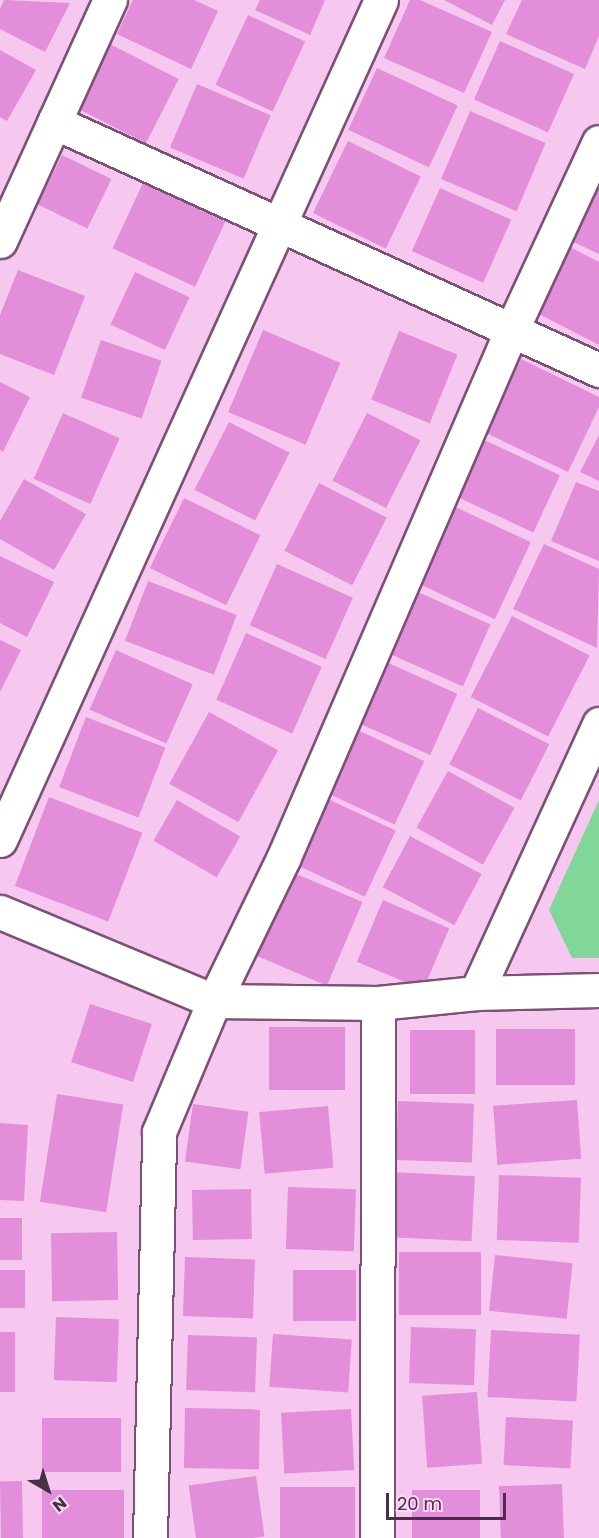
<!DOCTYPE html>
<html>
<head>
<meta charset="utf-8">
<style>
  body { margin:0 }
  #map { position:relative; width:599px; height:1538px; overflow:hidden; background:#f6c7ef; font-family:Poppins,sans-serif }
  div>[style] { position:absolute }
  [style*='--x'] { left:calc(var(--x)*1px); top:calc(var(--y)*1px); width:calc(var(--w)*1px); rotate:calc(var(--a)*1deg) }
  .green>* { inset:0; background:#81d798 }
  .building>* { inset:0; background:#e38ed8; transform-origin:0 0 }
  .roads { filter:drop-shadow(2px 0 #7b5276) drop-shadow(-2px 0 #7b5276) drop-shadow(0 2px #7b5276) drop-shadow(0 -2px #7b5276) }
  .minor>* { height:33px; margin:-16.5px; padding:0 16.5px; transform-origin:16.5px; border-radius:16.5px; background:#fff }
  .tertiary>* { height:33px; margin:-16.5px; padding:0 16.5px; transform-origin:16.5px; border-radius:16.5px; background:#fff }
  span { translate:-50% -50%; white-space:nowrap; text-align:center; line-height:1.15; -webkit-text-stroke:4.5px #fed7f8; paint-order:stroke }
  .north { position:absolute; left:18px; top:1460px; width:60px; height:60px; -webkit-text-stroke:4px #fed7f8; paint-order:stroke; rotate:141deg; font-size:16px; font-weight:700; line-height:24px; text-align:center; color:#443142 }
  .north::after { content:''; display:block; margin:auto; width:21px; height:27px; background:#443142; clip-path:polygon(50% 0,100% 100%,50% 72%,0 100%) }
  .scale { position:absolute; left:386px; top:1493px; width:120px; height:27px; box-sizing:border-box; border:3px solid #443142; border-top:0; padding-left:8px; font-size:18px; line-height:21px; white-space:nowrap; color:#443142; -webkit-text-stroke:4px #fed7f8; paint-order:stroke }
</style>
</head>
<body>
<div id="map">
  <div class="green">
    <div style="clip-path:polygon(599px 800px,599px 958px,572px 958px,549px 910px)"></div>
  </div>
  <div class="building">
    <div style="clip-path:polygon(4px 0,70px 3px,45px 52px,0 29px,0 9px)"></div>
    <div style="clip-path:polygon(133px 0,194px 0,218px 11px,191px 69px,117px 34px)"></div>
    <div style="clip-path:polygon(260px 0,325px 0,310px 35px,255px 10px)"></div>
    <div style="clip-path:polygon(410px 0,420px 0,492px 32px,464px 93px,384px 58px)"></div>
    <div style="clip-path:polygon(444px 0,505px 0,492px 25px)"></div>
    <div style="clip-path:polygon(522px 0,599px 0,599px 36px,585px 69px,506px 34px)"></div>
    <div style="left:248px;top:15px;width:63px;height:77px;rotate:25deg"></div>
    <div style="left:102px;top:40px;width:86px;height:72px;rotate:27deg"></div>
    <div style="left:500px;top:41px;width:81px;height:64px;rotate:24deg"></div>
    <div style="clip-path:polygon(0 50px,36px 70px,7px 121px,0 117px)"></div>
    <div style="left:377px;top:68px;width:89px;height:68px;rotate:25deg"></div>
    <div style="left:197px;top:84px;width:80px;height:69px;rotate:23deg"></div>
    <div style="left:470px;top:111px;width:82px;height:74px;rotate:23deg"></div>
    <div style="left:348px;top:141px;width:81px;height:80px;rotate:26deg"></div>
    <div style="left:62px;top:155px;width:55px;height:55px;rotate:26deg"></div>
    <div style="left:143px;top:183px;width:91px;height:72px;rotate:25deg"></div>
    <div style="clip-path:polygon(592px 184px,599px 187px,599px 254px,567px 239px)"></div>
    <div style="left:440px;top:188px;width:78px;height:69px;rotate:24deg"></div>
    <div style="clip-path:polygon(568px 246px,599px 262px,599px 345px,535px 312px)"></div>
    <div style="clip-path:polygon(18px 270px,85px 296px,54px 375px,0 354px,0 315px)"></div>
    <div style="left:135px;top:272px;width:60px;height:58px;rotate:25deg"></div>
    <div style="left:263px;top:330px;width:84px;height:89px;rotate:23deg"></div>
    <div style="left:399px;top:331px;width:63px;height:74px;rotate:22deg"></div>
    <div style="left:101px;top:340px;width:64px;height:61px;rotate:19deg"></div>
    <div style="clip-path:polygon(521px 359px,599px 397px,599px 407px,568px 472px,486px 433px)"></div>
    <div style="clip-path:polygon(0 382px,30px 397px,3px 452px,0 450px)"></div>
    <div style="left:63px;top:413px;width:62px;height:72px;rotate:24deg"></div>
    <div style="left:367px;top:413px;width:60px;height:76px;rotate:27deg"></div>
    <div style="left:229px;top:422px;width:68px;height:76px;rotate:27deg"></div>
    <div style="clip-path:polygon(599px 435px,599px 481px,580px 472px)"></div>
    <div style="left:482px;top:439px;width:86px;height:63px;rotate:25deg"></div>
    <div style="clip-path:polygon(24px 479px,86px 514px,54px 570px,0 539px,0 521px)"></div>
    <div style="clip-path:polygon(576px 482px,599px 491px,599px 561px,551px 541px)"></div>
    <div style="left:319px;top:483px;width:76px;height:76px;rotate:27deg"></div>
    <div style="left:184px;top:498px;width:85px;height:78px;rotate:26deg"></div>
    <div style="left:451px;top:505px;width:88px;height:85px;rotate:25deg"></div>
    <div style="clip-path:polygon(544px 544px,599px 569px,597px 648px,513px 609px)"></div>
    <div style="clip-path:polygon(0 556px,54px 582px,27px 637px,0 623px)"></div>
    <div style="left:277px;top:564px;width:83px;height:67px;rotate:24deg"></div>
    <div style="left:148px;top:581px;width:95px;height:64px;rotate:21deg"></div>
    <div style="left:411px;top:589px;width:87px;height:68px;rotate:24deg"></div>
    <div style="left:512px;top:616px;width:87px;height:91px;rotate:27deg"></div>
    <div style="left:246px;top:633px;width:83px;height:73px;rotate:24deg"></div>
    <div style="clip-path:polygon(0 640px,21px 650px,0 692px)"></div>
    <div style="left:116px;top:650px;width:84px;height:65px;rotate:24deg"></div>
    <div style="left:377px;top:658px;width:88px;height:67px;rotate:24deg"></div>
    <div style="left:478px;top:708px;width:80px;height:63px;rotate:27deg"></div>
    <div style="left:209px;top:712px;width:79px;height:82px;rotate:29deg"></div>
    <div style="left:86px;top:717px;width:85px;height:75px;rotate:21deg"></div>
    <div style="left:349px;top:726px;width:83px;height:70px;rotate:25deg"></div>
    <div style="left:448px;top:771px;width:76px;height:65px;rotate:29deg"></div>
    <div style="left:315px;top:793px;width:89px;height:73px;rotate:25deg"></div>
    <div style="left:49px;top:797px;width:100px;height:95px;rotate:21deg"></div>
    <div style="left:177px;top:800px;width:73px;height:47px;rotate:30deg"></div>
    <div style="left:410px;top:836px;width:81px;height:58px;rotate:28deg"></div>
    <div style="left:287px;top:870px;width:82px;height:91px;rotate:23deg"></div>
    <div style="left:383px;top:900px;width:72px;height:67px;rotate:23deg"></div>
    <div style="left:90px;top:1004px;width:65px;height:61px;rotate:18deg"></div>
    <div style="left:269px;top:1027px;width:76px;height:63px"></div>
    <div style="left:496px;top:1029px;width:79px;height:56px"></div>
    <div style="left:410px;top:1030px;width:65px;height:64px"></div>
    <div style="left:57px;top:1094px;width:67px;height:109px;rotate:9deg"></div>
    <div style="left:577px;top:1100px;width:59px;height:84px;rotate:86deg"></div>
    <div style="left:398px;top:1101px;width:76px;height:59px;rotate:2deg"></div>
    <div style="left:193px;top:1104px;width:56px;height:58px;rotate:8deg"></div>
    <div style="left:328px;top:1106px;width:62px;height:69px;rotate:85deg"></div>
    <div style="clip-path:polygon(0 1123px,28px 1125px,24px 1201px,0 1200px)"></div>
    <div style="left:392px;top:1172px;width:83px;height:65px;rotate:3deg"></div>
    <div style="left:499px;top:1175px;width:82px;height:65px;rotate:2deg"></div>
    <div style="left:288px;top:1187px;width:68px;height:62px;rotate:2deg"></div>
    <div style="left:251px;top:1189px;width:50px;height:59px;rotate:89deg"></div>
    <div style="left:0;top:1218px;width:22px;height:42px"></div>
    <div style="left:117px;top:1232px;width:68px;height:66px;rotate:89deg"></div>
    <div style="left:399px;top:1252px;width:82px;height:63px"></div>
    <div style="left:495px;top:1255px;width:78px;height:56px;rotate:6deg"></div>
    <div style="left:185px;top:1257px;width:70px;height:59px;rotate:2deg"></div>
    <div style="left:0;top:1270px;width:25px;height:38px"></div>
    <div style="left:356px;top:1270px;width:51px;height:63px;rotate:90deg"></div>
    <div style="left:56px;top:1317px;width:63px;height:63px;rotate:2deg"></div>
    <div style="left:411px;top:1327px;width:65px;height:56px;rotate:2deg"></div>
    <div style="left:491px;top:1330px;width:89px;height:67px;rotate:3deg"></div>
    <div style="left:0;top:1332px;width:15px;height:60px"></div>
    <div style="left:273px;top:1334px;width:79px;height:53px;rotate:4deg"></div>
    <div style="left:188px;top:1335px;width:69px;height:55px;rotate:2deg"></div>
    <div style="left:477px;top:1392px;width:72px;height:55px;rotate:86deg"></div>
    <div style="left:185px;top:1408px;width:75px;height:60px;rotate:1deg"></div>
    <div style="left:351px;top:1409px;width:61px;height:70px;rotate:87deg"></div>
    <div style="left:506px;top:1417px;width:67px;height:48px;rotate:3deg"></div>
    <div style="left:42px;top:1418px;width:79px;height:54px"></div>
    <div style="left:256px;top:1476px;width:61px;height:68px;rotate:82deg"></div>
    <div style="left:22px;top:1481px;width:57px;height:22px;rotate:89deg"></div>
    <div style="left:562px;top:1484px;width:54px;height:63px;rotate:88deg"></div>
    <div style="left:355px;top:1487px;width:51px;height:75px;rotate:90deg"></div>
    <div style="left:42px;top:1490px;width:82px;height:48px"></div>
    <div style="left:480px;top:1490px;width:48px;height:68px;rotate:90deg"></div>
  </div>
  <div class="roads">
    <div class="minor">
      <div style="--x:54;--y:122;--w:599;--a:24.47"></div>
      <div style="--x:0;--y:241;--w:265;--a:-65.5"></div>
      <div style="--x:0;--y:912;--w:232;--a:22.6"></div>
      <div style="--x:214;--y:1001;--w:164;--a:0.7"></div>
      <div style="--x:378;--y:1003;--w:99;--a:-5.8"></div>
      <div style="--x:476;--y:993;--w:123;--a:-1.4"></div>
      <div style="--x:476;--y:993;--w:296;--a:-65.4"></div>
      <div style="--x:150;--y:1538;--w:406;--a:-88.7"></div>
      <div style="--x:159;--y:1132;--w:142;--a:-67.2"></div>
      <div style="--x:214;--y:1001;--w:158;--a:-64.1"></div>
      <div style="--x:283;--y:859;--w:577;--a:-66.63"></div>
      <div style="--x:512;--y:329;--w:206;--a:-65.1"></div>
      <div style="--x:377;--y:1538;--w:535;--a:-89.89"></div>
    </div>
    <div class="tertiary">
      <div style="--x:0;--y:840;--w:922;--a:-65.6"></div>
    </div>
  </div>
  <div class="north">N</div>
  <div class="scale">20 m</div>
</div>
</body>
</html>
